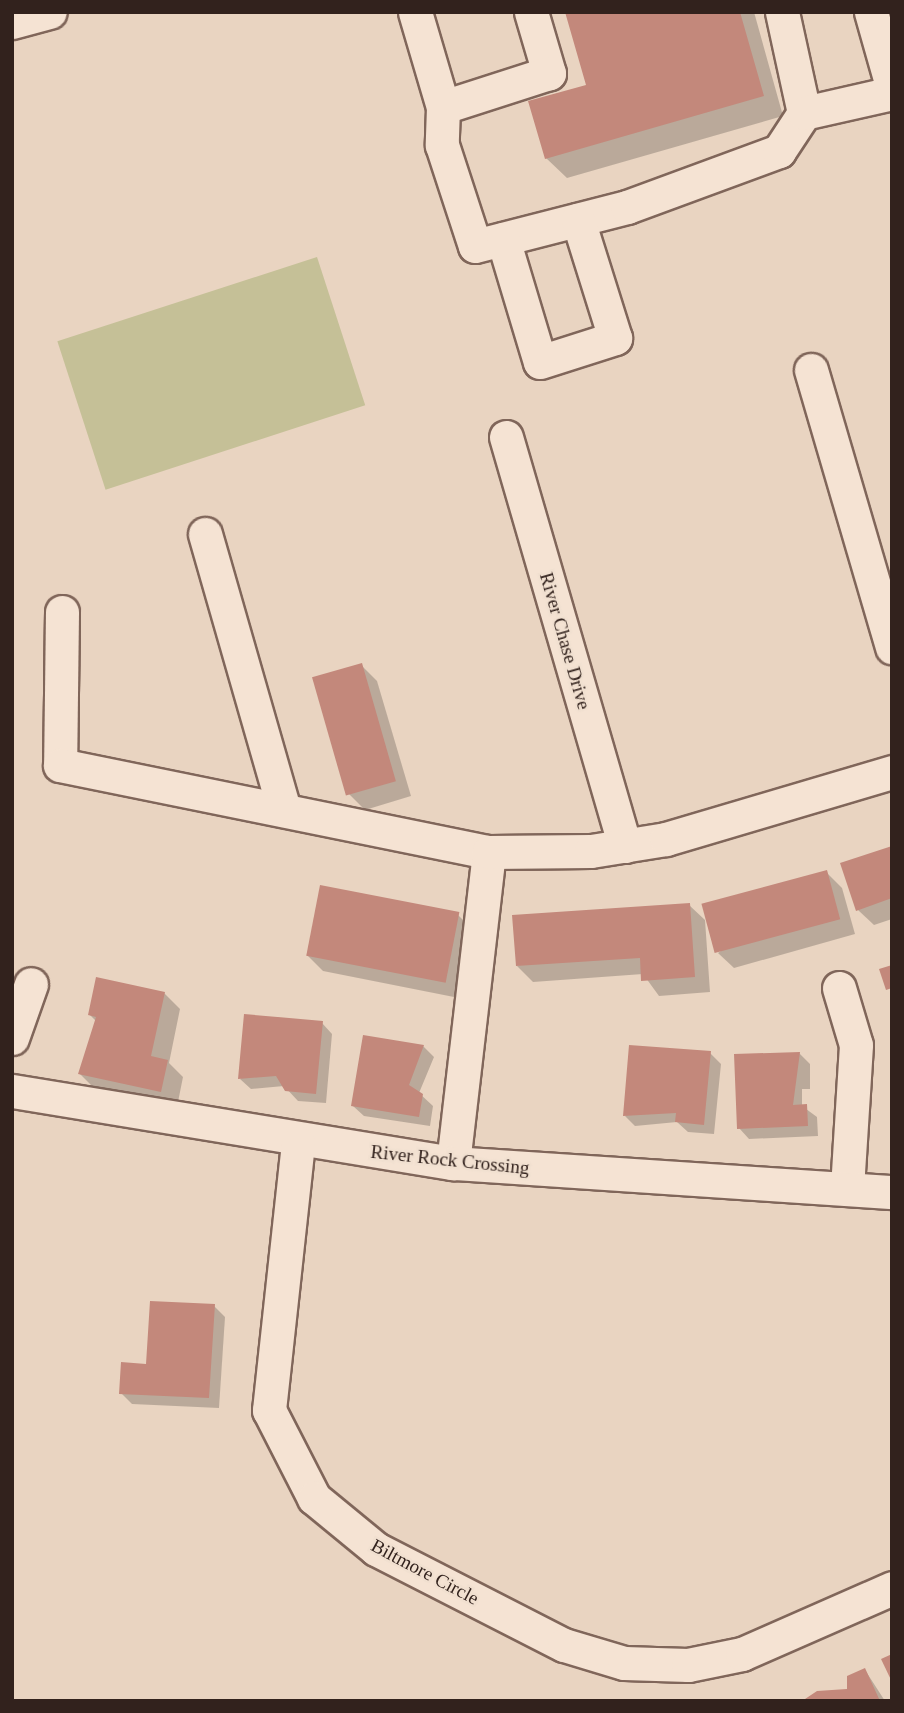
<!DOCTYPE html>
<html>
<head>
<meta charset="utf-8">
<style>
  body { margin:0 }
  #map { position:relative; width:904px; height:1713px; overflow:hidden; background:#e9d4c1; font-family:"Times New Roman",serif }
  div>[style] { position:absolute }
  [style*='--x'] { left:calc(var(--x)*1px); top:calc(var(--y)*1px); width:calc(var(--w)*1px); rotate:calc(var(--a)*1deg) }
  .green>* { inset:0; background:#c5c097; transform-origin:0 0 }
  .shadow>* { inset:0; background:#0003 }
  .building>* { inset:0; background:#c3887b; transform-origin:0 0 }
  .roads { filter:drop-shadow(2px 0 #80665a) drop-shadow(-2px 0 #80665a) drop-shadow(0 2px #80665a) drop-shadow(0 -2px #80665a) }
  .minor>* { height:33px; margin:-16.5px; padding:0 16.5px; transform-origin:16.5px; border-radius:16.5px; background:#f5e3d3 }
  span { translate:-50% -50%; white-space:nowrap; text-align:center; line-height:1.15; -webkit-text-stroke:5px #f1e0d0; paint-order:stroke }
  .street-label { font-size:19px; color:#32221d }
  .frame { position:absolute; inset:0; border:14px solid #32221d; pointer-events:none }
</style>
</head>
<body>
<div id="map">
  <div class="green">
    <div style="left:317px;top:257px;width:156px;height:273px;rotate:72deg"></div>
  </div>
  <div class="shadow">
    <div style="clip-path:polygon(567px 12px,754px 12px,783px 116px,567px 178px,546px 158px,588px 86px)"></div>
    <div style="clip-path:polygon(361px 665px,377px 681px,411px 796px,365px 810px,349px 794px)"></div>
    <div style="clip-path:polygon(892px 847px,892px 919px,874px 925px,858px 910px)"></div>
    <div style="clip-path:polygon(826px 872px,842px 888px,855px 934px,734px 968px,718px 953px)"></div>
    <div style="clip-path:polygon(689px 905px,705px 920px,710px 992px,659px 996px,643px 974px,533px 982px,517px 966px)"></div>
    <div style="clip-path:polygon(458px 915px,474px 931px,459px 998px,323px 971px,307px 955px)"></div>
    <div style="clip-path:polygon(164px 993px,180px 1009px,169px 1063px,183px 1077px,177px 1107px,96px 1090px,80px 1074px,97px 1022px,90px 1015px)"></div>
    <div style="clip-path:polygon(322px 1023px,332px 1034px,326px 1103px,298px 1101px,284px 1086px,251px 1089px,240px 1079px)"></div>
    <div style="clip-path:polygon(423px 1046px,434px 1057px,419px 1093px,433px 1106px,430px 1126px,364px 1116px,353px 1106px)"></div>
    <div style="clip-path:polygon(710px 1053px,721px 1064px,714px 1134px,688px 1132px,677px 1122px,635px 1126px,625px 1116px)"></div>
    <div style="clip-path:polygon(799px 1053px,810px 1064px,810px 1089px,802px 1089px,802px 1106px,817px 1117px,818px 1136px,749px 1139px,739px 1128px)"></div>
    <div style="clip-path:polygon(214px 1306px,225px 1317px,219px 1408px,132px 1404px,121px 1393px)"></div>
    <div style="clip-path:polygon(865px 1670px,885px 1701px,803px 1701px,817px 1693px,849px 1691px)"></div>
  </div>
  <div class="building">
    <div style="clip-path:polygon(565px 12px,740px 12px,764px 96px,545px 159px,528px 101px,586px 85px)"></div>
    <div style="left:362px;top:663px;width:123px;height:52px;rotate:74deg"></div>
    <div style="clip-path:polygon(892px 846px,892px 898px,856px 911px,840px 863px)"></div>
    <div style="left:827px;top:870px;width:51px;height:130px;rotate:75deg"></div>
    <div style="left:320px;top:885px;width:142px;height:72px;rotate:11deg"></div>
    <div style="clip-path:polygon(690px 903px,695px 977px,641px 981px,640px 958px,516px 966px,512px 915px)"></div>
    <div style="clip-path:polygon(892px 965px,892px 988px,886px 990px,879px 969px)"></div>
    <div style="clip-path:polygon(96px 977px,165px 992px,151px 1056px,168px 1060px,161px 1092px,78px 1074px,96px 1017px,88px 1015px)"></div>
    <div style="clip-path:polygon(244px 1014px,323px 1021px,316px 1094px,285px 1091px,276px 1076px,238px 1079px)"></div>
    <div style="clip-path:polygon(363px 1035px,424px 1045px,409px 1085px,423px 1094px,419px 1117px,351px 1106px)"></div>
    <div style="clip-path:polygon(629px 1045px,711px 1051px,704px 1125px,675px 1122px,676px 1113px,623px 1116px)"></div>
    <div style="clip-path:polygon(800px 1052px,793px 1105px,807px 1104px,808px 1126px,737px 1129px,734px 1054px)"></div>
    <div style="clip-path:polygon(150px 1301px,215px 1304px,209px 1398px,119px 1394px,121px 1362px,146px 1364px)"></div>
    <div style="clip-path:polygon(892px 1654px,892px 1682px,881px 1659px)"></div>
    <div style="clip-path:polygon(865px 1668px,880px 1701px,802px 1701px,817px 1691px,847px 1689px,847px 1676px)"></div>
  </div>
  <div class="roads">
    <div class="minor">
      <div style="--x:415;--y:12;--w:99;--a:73.6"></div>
      <div style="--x:531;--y:12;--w:64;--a:73.6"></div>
      <div style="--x:549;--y:73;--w:111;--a:162.2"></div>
      <div style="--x:443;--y:107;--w:38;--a:92"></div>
      <div style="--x:442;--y:145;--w:106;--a:71.9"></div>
      <div style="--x:475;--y:246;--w:157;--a:-14.4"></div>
      <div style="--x:627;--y:207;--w:162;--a:-20.2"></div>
      <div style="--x:779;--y:151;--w:45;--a:-56.7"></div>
      <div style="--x:782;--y:12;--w:103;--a:77.7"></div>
      <div style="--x:804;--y:113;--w:90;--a:-12.8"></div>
      <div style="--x:871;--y:12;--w:77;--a:74.2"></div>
      <div style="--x:12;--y:22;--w:39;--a:-15"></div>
      <div style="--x:503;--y:239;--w:128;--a:73.3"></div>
      <div style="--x:540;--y:362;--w:79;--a:-17.7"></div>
      <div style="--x:615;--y:338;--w:124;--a:-107.4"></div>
      <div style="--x:811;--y:370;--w:289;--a:73.7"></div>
      <div style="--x:506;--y:437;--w:426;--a:73.8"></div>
      <div style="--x:205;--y:534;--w:287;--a:74"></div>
      <div style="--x:62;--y:612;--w:153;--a:90.7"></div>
      <div style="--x:60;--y:765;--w:438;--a:11.5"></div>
      <div style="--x:489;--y:852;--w:313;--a:96.6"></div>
      <div style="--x:489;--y:852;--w:102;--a:-0.6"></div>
      <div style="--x:591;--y:851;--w:76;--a:-9.1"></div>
      <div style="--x:666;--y:839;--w:236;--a:-16.5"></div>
      <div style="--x:839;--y:988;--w:59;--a:73.4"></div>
      <div style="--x:856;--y:1045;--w:144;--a:93.6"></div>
      <div style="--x:12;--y:1038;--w:57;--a:-70.6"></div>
      <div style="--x:12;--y:1091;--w:447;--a:9.3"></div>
      <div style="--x:453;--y:1163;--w:440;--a:3.8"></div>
      <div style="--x:298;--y:1143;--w:269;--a:96.2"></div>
      <div style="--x:269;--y:1410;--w:99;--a:62.9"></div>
      <div style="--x:314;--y:1498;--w:80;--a:39.4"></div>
      <div style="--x:376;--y:1549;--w:211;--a:27.1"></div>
      <div style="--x:564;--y:1645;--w:63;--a:16.7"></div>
      <div style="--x:624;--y:1663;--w:64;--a:1.8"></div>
      <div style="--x:688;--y:1665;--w:55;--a:-11.5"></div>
      <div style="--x:742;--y:1654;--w:164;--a:-23.7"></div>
    </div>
  </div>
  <div class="street-label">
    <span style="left:565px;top:641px;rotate:74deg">River Chase Drive</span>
    <span style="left:450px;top:1160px;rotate:6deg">River Rock Crossing</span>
    <span style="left:425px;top:1572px;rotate:28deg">Biltmore Circle</span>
  </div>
  <div class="frame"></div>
</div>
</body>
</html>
